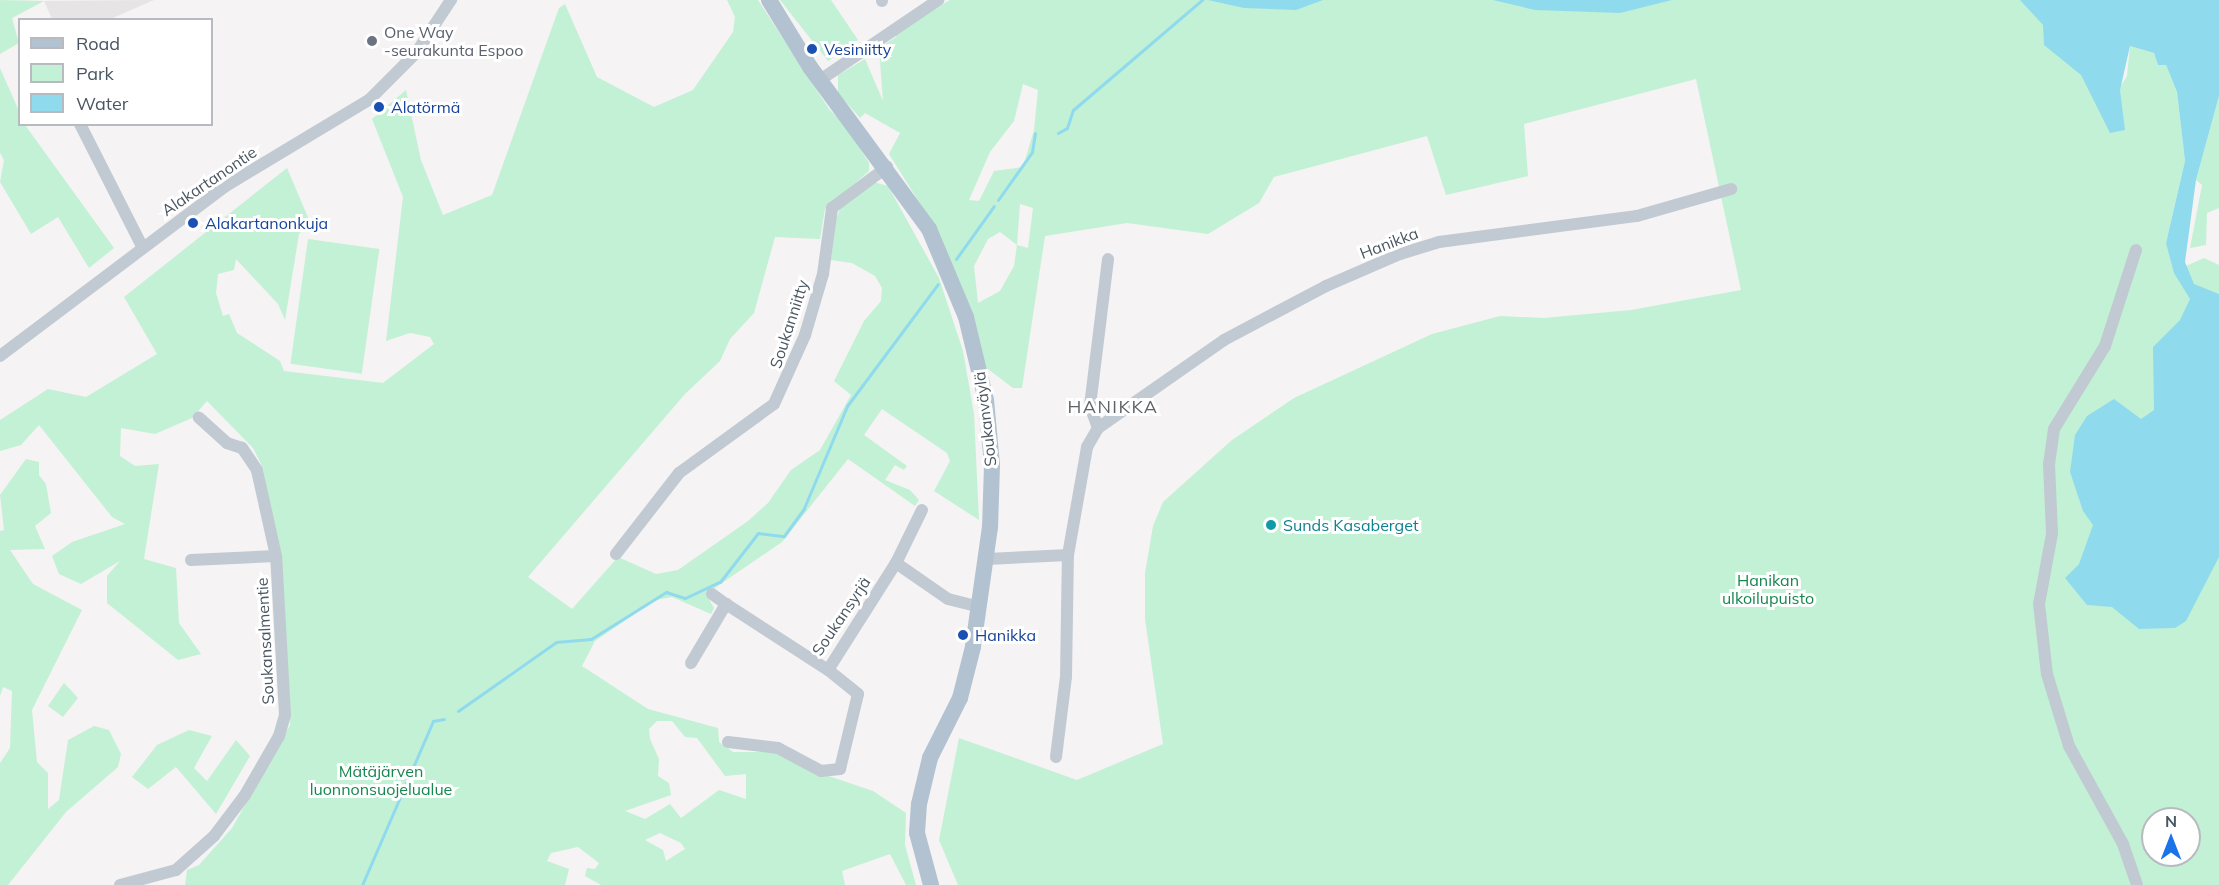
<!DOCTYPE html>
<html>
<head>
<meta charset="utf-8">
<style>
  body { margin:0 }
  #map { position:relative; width:2219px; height:885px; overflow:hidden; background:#f5f3f3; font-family:Mulish,sans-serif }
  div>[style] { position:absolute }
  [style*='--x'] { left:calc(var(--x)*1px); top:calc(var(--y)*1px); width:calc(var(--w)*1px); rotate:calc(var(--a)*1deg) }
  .education>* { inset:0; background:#e6e4e5 }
  .green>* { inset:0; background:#c3f1d5; transform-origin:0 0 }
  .water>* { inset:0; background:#90daee }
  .stream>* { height:3px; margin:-1.5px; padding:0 1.5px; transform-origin:1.5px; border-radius:1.5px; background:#90daee }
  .minor>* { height:12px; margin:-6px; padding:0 6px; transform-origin:6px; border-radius:6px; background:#c1cad2 }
  .major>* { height:16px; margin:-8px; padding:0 8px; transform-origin:8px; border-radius:8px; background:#b3c2d1 }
  .dots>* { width:16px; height:16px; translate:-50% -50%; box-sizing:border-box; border:3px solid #fff; border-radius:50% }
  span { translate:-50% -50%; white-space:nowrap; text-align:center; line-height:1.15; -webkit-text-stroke:6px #fff; paint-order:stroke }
  .worship-label { font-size:16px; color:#5b616d }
  .left { translate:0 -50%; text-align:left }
  .transit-label { font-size:16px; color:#164399 }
  .street-label { font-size:16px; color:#4a5661 }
  .culture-label { font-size:16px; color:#0d838f }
  .park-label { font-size:16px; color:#17864f }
  .neighbourhood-label { font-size:18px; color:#5f6368; letter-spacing:1.5px }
  .legend { position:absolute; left:18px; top:18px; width:195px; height:108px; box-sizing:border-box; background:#fff; border:2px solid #b7bbc0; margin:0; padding:8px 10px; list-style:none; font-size:18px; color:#4a5661 }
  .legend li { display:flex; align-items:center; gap:12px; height:30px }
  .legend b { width:30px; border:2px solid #b7bbc0 }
  .north { position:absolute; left:2141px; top:807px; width:60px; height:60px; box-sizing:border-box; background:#fff; border:2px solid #b7bbc0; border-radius:50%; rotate:0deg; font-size:16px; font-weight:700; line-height:24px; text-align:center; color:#4a5661 }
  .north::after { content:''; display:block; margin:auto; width:21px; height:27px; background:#1a73e8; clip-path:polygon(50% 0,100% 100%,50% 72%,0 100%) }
</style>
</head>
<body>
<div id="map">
  <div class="education">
    <div style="clip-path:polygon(154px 0,108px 20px,52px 19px,44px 1px)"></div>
  </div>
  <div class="green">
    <div style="clip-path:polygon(0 0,44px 1px,12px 18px,19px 43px,0 54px)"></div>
    <div style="clip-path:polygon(evenodd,727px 0,758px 0,829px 109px,847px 127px,869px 163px,869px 171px,825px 209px,820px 239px,775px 237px,754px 313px,730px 339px,720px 361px,685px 394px,528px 577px,572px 609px,618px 557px,656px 574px,678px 570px,748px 521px,768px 503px,791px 470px,820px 450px,851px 395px,834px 381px,864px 321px,881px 301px,882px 288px,875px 276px,852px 263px,831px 260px,836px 219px,841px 207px,874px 182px,888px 186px,939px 278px,963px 351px,974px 414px,979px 520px,934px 491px,950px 461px,947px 453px,882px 409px,864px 435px,907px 466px,904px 470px,895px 465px,885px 480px,910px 490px,919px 500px,915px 506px,848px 459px,782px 542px,706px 594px,714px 608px,711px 614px,672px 597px,655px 600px,595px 641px,582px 666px,648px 709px,718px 728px,719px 742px,733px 752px,777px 752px,811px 770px,873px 791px,906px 813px,905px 845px,916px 885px,906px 885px,890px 854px,842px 871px,845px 885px,601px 885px,585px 876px,587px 868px,595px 869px,599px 863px,578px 847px,551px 853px,547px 861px,569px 869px,565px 885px,185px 885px,187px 870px,199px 865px,232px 828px,290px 725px,283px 590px,263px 468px,253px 448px,207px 401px,192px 418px,155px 434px,121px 428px,120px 456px,135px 466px,159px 464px,144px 559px,176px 568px,179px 623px,201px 654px,178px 660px,107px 603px,107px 576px,120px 561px,81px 584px,59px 574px,52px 556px,72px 542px,125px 524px,112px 517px,39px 425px,21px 445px,0 451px,0 420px,48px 389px,86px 397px,157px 354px,124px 297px,287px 168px,310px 222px,299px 234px,285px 320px,278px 304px,236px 259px,234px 270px,218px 274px,216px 293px,223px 316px,229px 314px,237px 333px,280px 361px,284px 371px,383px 383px,434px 344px,430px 337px,410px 333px,386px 341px,403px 197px,372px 119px,406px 90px,421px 160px,443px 215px,492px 195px,559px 8px,565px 4px,597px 77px,654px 107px,693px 90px,733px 32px,735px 17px,727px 0,657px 721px,672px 721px,685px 737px,697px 738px,725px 776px,746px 774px,746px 799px,719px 790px,681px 818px,670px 804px,645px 819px,625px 811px,671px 795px,669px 783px,658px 776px,659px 759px,650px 739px,649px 729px,657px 721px,727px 0,660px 833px,681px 843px,685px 849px,666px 861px,663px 850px,645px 840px,660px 833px)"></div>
    <div style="clip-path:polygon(780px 0,831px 0,858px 40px,828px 61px)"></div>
    <div style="clip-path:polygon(evenodd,950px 0,2117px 0,2119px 89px,2127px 76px,2130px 46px,2154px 53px,2158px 65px,2166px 65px,2177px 92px,2185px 161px,2166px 243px,2186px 266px,2204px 258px,2219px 265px,2219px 885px,958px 885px,939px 840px,959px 738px,1077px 780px,1163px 744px,1145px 619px,1145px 573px,1153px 526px,1163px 502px,1232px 440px,1294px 398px,1432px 334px,1500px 316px,1544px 318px,1631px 310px,1741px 290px,1696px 79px,1524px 124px,1528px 176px,1446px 195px,1427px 136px,1274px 177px,1259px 203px,1208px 234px,1127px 223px,1045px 236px,1022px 388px,1013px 388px,984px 366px,931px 221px,889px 154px,900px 133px,865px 113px,860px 118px,838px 93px,838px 75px,865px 59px,883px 101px,879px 48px,896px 37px,894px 32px,950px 0,1023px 84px,1038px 90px,1034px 130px,1023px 167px,994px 171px,979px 201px,969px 200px,990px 152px,1014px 121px,1023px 84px,950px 0,1020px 204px,1033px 208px,1028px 248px,1017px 245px,1020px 204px,950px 0,1000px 232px,1017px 245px,1014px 266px,1000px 291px,978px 303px,974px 266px,988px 239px,1000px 232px,950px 0,2153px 819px,2189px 819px,2189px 855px,2153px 855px,2153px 819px)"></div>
    <div style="clip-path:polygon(0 68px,19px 111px,20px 124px,25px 125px,114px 248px,89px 268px,58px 217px,31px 234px,0 182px,4px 160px,0 153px)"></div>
    <div style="clip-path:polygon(2219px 96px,2219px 208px,2207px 213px,2206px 245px,2190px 248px,2202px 185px,2196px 180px)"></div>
    <div style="left:308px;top:239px;width:72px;height:126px;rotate:8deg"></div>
    <div style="clip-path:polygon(26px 459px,39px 462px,39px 475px,46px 484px,51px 513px,35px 526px,45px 549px,10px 550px,33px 584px,82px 610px,32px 710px,37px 762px,48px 773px,48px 809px,59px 800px,68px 740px,94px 726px,109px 730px,121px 754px,118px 767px,66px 812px,8px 885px,0 885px,0 763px,10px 748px,12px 691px,3px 687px,0 696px,0 531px,4px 530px,0 495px)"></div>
    <div style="clip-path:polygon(64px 683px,78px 698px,63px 717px,48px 706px)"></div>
    <div style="clip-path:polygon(189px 730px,212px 736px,194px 768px,207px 781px,236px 740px,250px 756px,216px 814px,176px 767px,148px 789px,132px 777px,157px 745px)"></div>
  </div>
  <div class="water">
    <div style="clip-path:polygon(1208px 0,1323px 0,1296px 10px,1244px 8px)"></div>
    <div style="clip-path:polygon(1493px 0,1672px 0,1620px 13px,1535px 10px)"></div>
    <div style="clip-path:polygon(2020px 0,2219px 0,2219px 96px,2196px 180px,2185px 262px,2194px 284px,2219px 294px,2219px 557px,2186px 621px,2175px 628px,2139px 629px,2112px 607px,2087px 605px,2065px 578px,2079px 564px,2093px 525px,2083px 511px,2070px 472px,2075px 435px,2087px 416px,2114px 399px,2141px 419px,2154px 410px,2153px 347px,2180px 320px,2190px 299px,2174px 273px,2166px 243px,2185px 161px,2177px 92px,2166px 65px,2158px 65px,2154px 53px,2130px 46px,2120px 90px,2125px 130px,2110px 133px,2081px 75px,2044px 45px,2043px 25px)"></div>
  </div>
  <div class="stream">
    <div style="--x:1058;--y:133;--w:10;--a:-29"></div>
    <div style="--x:1067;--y:128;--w:19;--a:-72"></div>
    <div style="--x:1073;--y:110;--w:170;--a:-40.5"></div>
    <div style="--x:998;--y:200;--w:59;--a:-54.7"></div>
    <div style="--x:1032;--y:152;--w:19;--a:-81"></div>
    <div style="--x:956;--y:259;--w:65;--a:-54.4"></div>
    <div style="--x:458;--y:711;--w:120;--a:-35.1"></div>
    <div style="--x:556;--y:642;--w:35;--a:-5"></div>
    <div style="--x:591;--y:639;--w:89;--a:-32.1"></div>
    <div style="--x:666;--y:592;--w:20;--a:18"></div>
    <div style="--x:685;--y:598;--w:38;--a:-25"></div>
    <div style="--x:720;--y:582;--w:62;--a:-52.2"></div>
    <div style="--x:758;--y:533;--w:26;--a:7"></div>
    <div style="--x:784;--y:536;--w:34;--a:-54"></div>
    <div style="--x:804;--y:508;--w:111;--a:-67.1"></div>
    <div style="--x:847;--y:406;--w:152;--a:-53.3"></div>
    <div style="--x:362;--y:885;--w:179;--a:-66.6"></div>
    <div style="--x:433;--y:721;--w:11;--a:-10"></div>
  </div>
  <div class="minor">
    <div style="--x:882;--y:1;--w:1;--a:-90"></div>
    <div style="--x:820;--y:80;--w:143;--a:-34.1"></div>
    <div style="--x:80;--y:124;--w:139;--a:63.1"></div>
    <div style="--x:2136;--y:250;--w:101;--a:107.9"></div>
    <div style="--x:2105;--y:346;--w:97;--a:121.6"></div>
    <div style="--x:2054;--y:429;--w:35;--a:98"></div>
    <div style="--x:2049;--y:464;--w:70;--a:87.5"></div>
    <div style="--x:2052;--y:534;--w:71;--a:100.5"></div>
    <div style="--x:2039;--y:604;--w:70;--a:83.5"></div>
    <div style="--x:2047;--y:674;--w:75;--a:73"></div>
    <div style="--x:2069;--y:746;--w:112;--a:61.1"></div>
    <div style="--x:2123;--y:844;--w:43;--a:71.1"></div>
    <div style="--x:0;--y:356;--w:281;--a:-37"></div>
    <div style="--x:224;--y:187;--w:169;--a:-31"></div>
    <div style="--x:369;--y:100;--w:66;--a:-45"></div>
    <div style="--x:416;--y:53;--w:64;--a:-56.6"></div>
    <div style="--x:1098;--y:428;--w:23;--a:-110"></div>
    <div style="--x:1090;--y:406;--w:148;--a:-83"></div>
    <div style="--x:616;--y:554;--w:103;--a:-52.1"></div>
    <div style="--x:679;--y:473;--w:117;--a:-36"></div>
    <div style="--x:774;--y:404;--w:76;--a:-65.8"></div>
    <div style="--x:805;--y:335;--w:64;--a:-73.6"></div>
    <div style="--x:823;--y:274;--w:67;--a:-82.2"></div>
    <div style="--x:832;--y:208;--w:69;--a:-36.7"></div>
    <div style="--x:987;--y:559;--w:81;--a:-2.8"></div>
    <div style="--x:191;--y:560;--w:85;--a:-2.7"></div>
    <div style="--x:896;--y:563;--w:59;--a:-63.9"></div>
    <div style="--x:712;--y:594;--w:17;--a:36"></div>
    <div style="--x:691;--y:663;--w:69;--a:-59.3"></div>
    <div style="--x:726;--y:604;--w:121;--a:32.9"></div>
    <div style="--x:828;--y:670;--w:127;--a:-57.6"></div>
    <div style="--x:896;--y:563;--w:63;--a:34.7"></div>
    <div style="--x:948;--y:599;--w:33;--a:14"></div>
    <div style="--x:728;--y:742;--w:50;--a:6.8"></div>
    <div style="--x:778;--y:748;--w:49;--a:28.1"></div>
    <div style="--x:821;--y:771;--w:19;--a:-6"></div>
    <div style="--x:840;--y:769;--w:77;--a:-76.5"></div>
    <div style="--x:858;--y:694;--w:38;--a:-141"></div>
    <div style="--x:1056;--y:757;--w:81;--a:-82.9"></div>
    <div style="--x:1066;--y:677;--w:122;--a:-89.1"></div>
    <div style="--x:1068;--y:555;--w:110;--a:-80"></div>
    <div style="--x:1087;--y:447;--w:22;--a:-60"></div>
    <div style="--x:1098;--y:428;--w:154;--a:-34.9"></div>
    <div style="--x:1224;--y:340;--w:115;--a:-27.9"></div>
    <div style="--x:1326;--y:286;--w:81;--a:-23.4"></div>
    <div style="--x:1400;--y:254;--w:41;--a:-17.1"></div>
    <div style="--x:1439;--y:242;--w:200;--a:-7.5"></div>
    <div style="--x:1637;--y:216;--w:98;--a:-16"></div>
    <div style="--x:120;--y:885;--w:58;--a:-15"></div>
    <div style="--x:176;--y:870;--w:51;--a:-41.8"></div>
    <div style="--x:214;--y:836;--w:51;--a:-52.9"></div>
    <div style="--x:245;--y:795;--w:68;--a:-60"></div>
    <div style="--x:279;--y:736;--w:22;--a:-74"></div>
    <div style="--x:285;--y:715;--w:159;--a:-93.2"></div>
    <div style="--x:276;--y:556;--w:88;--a:-102.5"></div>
    <div style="--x:257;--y:470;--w:27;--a:-124"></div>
    <div style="--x:242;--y:448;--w:16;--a:-162"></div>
    <div style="--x:227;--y:443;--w:38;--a:-138"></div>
  </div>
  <div class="major">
    <div style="--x:769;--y:0;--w:79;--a:58.5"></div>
    <div style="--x:810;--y:67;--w:201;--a:53.7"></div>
    <div style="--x:929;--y:229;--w:95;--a:67.2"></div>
    <div style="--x:966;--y:317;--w:85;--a:76.5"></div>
    <div style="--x:986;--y:400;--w:65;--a:84.7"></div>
    <div style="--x:992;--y:465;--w:62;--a:91.8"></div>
    <div style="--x:990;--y:527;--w:121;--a:98.1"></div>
    <div style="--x:973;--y:647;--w:53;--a:104.3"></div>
    <div style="--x:960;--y:698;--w:67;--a:116.6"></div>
    <div style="--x:930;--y:758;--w:47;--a:103.4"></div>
    <div style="--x:919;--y:804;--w:29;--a:94"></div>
    <div style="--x:917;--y:833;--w:54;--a:74.9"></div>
  </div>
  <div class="dots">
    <div style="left:372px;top:41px;background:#6b7280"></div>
    <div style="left:812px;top:49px;background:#1a4fb4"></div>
    <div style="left:379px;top:107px;background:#1a4fb4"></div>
    <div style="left:193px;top:223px;background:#1a4fb4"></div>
    <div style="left:1271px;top:525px;background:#0f9aa8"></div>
    <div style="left:963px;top:635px;background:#1a4fb4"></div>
  </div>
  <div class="worship-label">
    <span class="left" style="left:384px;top:41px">One Way<br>-seurakunta Espoo</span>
  </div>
  <div class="transit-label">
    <span class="left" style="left:824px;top:49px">Vesiniitty</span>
    <span class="left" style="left:391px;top:107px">Alatörmä</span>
    <span class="left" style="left:205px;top:223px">Alakartanonkuja</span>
    <span class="left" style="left:975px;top:635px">Hanikka</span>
  </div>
  <div class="street-label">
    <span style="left:209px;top:181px;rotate:-34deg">Alakartanontie</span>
    <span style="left:1389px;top:243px;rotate:-21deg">Hanikka</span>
    <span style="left:789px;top:324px;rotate:-72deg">Soukanniitty</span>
    <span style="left:985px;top:419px;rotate:-97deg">Soukanväylä</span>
    <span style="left:841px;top:616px;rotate:-56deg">Soukansyrjä</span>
    <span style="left:265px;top:641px;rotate:-93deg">Soukansalmentie</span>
  </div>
  <div class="culture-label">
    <span class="left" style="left:1283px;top:525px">Sunds Kasaberget</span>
  </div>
  <div class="park-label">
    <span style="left:1768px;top:589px">Hanikan<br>ulkoilupuisto</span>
    <span style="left:381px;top:780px">Mätäjärven<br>luonnonsuojelualue</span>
  </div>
  <div class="neighbourhood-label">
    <span style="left:1113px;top:407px">HANIKKA</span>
  </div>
  <ul class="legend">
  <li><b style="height:8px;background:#b3c2d1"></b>Road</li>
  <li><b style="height:16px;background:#c3f1d5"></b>Park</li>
  <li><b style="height:16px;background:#90daee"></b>Water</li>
  </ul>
  <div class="north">N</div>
</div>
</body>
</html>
